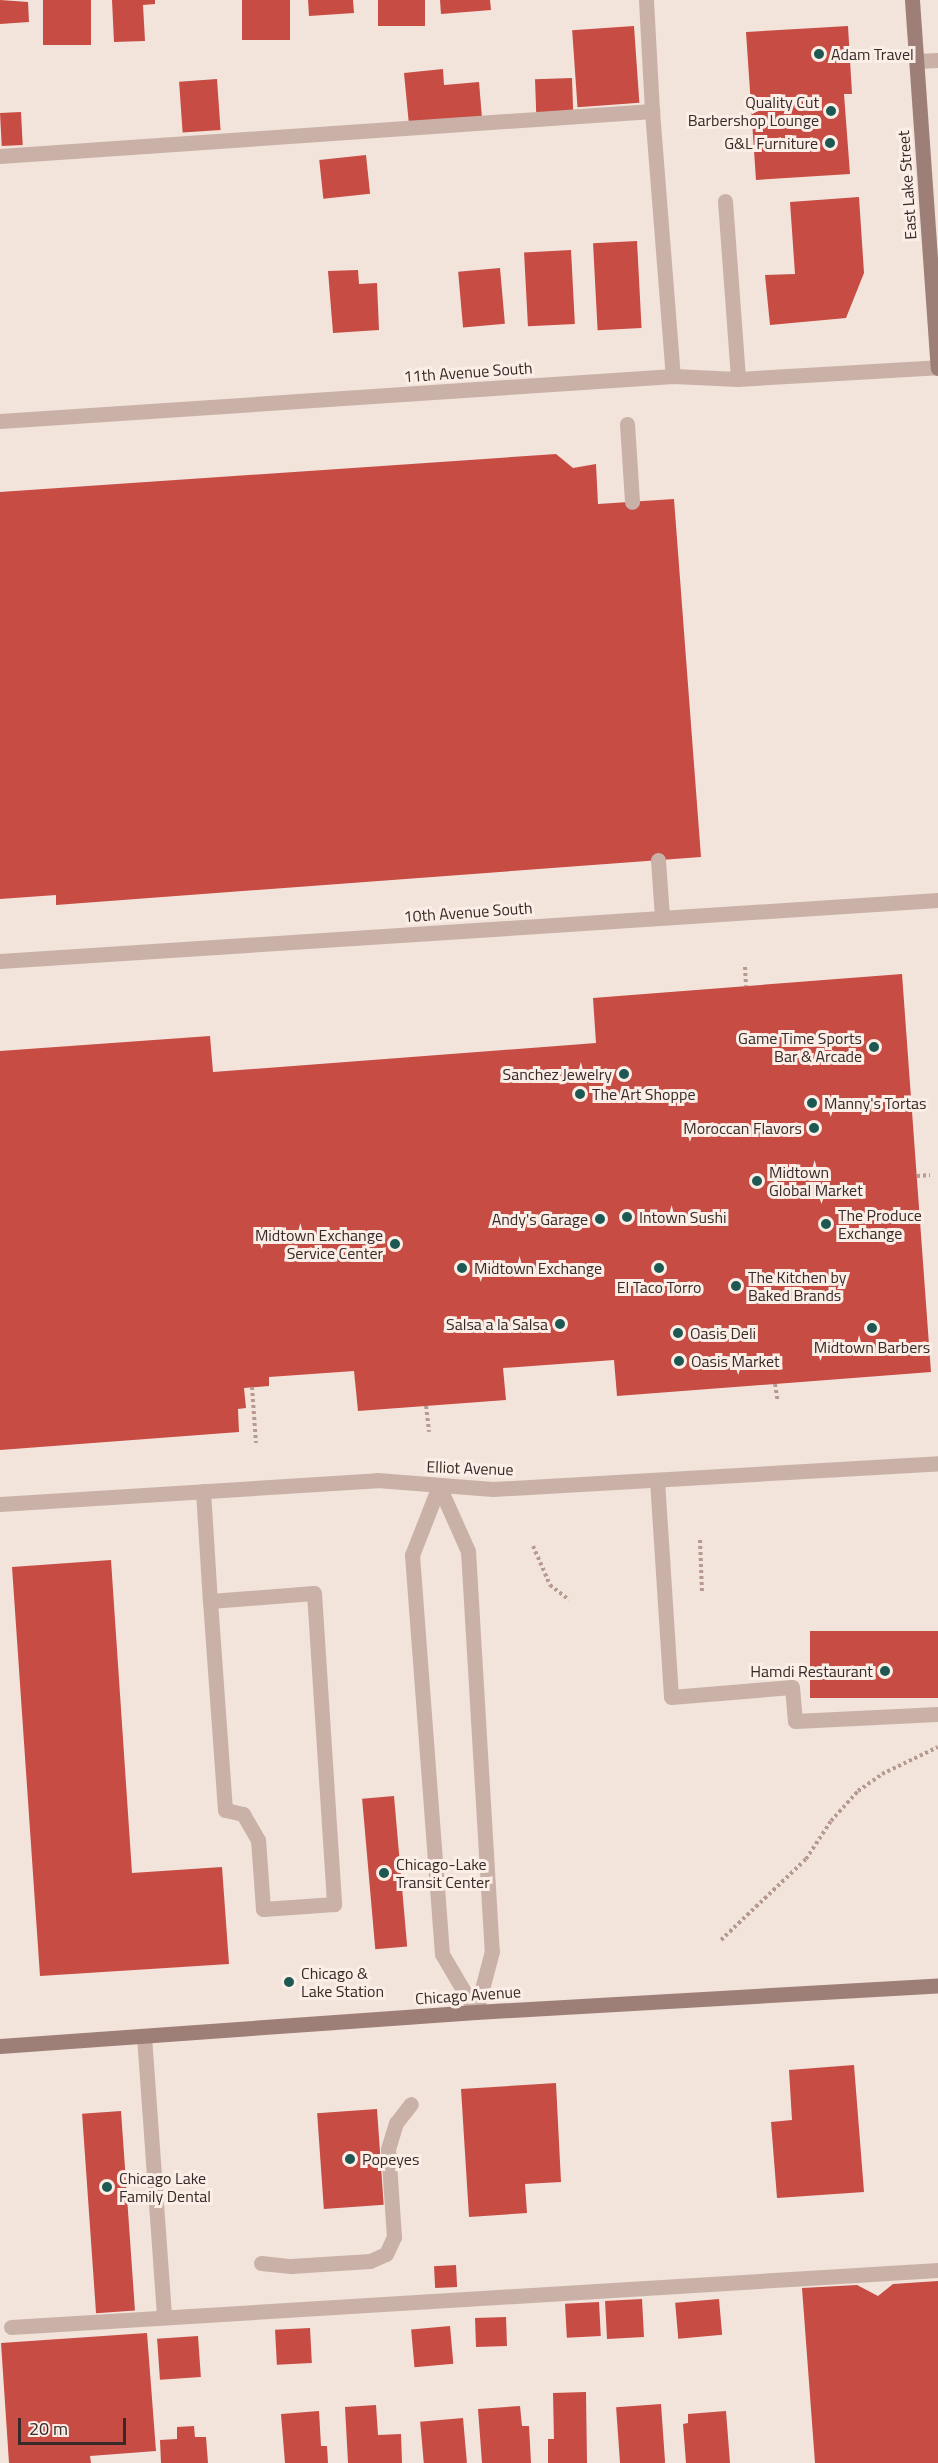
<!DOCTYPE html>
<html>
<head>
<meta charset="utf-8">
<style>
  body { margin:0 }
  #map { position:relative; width:938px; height:2463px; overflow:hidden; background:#f2e3db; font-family:"Titillium Web",sans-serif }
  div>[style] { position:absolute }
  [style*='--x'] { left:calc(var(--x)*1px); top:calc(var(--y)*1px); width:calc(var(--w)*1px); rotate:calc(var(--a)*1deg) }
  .building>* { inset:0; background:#c74c44; transform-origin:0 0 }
  .path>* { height:4px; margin-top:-2px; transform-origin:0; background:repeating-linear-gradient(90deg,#b69a91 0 3px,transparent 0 6px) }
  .lane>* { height:15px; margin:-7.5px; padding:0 7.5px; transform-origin:7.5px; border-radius:7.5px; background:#cab1a7 }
  .street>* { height:15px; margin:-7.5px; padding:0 7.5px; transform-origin:7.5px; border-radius:7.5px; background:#cab1a7 }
  .secondary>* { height:15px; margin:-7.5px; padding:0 7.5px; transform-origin:7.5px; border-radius:7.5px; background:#9e7f78 }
  .dots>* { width:16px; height:16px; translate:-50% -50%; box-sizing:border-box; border:3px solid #faeee7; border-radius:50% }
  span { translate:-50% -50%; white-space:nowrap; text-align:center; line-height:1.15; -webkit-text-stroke:6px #faeee7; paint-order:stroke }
  .poi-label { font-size:16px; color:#372a28 }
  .left { translate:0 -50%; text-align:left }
  .right { translate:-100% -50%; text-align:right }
  .street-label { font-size:16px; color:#372a28 }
  .scale { position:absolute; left:18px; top:2418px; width:108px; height:27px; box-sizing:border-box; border:3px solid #372a28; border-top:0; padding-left:8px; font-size:18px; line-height:21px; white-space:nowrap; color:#372a28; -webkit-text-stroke:4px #faeee7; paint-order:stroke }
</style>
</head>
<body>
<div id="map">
  <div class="building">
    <div style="clip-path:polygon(0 0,28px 2px,29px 22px,0 24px)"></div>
    <div style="left:43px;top:0;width:48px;height:45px"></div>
    <div style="clip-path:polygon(112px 0,155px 0,155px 4px,143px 5px,145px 41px,114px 42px)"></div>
    <div style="left:242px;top:0;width:48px;height:40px"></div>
    <div style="clip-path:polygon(308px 0,353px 0,354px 13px,309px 16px)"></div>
    <div style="left:378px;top:0;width:47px;height:26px"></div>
    <div style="clip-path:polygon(440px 0,490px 0,491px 10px,441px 14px)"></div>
    <div style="left:634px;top:26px;width:77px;height:62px;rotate:86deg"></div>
    <div style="clip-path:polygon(848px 26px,852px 94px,844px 94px,850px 174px,756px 180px,746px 32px)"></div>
    <div style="clip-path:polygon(443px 69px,444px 85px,479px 82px,482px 118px,409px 125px,404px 73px)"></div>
    <div style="left:572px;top:78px;width:36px;height:37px;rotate:88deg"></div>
    <div style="left:217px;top:79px;width:51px;height:38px;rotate:86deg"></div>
    <div style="left:21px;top:112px;width:33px;height:21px;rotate:87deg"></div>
    <div style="left:366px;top:155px;width:39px;height:47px;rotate:84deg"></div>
    <div style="clip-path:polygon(859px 197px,864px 273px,846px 318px,770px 325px,765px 275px,795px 274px,790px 202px)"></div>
    <div style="left:637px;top:241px;width:87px;height:44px;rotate:87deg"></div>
    <div style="left:571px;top:250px;width:74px;height:47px;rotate:87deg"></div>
    <div style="left:500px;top:268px;width:56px;height:42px;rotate:85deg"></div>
    <div style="clip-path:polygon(358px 270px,359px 284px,377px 283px,379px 330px,333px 333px,328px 271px)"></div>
    <div style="clip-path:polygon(556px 454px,573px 468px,596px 464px,598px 504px,674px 499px,701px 857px,56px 905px,56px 895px,0 899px,0 492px)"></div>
    <div style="clip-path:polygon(902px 974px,931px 1372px,617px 1396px,614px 1360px,503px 1368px,506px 1400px,358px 1411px,354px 1371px,269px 1377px,269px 1386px,244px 1388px,246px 1408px,238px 1409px,239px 1432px,0 1450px,0 1051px,210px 1036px,213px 1072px,596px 1043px,593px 998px)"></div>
    <div style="clip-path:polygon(111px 1560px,132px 1873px,222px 1867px,229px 1964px,40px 1976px,12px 1567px)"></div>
    <div style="left:938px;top:1631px;width:67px;height:128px;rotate:90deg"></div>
    <div style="left:394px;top:1796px;width:151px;height:32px;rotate:85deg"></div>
    <div style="clip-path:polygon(854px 2065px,864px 2192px,777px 2198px,771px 2122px,792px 2120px,789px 2070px)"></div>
    <div style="clip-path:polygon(556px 2083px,561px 2182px,525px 2184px,527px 2213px,469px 2217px,461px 2089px)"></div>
    <div style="left:377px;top:2109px;width:96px;height:60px;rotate:86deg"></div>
    <div style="left:121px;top:2111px;width:200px;height:39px;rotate:86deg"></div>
    <div style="left:456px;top:2265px;width:22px;height:22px;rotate:87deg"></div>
    <div style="clip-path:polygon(938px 2281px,938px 2463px,815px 2463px,802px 2288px,857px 2285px,878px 2296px,893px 2284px)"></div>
    <div style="left:642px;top:2299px;width:38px;height:37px;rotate:87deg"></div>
    <div style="left:719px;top:2299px;width:36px;height:44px;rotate:85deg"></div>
    <div style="left:599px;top:2302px;width:34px;height:34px;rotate:87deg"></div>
    <div style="left:506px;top:2317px;width:29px;height:31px;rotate:88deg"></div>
    <div style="left:450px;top:2326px;width:38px;height:39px;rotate:85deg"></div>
    <div style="left:310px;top:2328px;width:35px;height:35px;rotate:87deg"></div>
    <div style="clip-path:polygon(147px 2333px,156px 2451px,90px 2456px,91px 2463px,9px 2463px,1px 2343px)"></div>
    <div style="left:198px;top:2336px;width:41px;height:41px;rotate:86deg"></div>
    <div style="clip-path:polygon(586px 2392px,587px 2463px,548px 2463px,548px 2439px,554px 2439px,553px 2393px)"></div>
    <div style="left:661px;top:2404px;width:59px;height:45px;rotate:86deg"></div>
    <div style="clip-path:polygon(376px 2405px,378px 2435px,401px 2434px,402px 2463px,348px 2463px,345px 2407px)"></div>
    <div style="clip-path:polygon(520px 2406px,522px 2426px,529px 2426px,531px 2463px,482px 2463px,478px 2409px)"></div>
    <div style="clip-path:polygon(319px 2411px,321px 2446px,327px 2446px,328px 2463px,285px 2463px,281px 2414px)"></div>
    <div style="clip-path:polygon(726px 2411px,730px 2463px,686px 2463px,683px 2424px,688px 2423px,688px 2414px)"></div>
    <div style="left:463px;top:2418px;width:45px;height:43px;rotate:85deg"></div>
    <div style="clip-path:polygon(194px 2426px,195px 2437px,206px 2437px,208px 2463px,161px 2463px,160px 2440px,177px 2439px,177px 2427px)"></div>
  </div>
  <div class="path">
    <div style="--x:745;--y:967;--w:19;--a:87"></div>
    <div style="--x:917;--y:1176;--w:13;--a:-4"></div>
    <div style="--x:775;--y:1384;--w:18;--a:81"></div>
    <div style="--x:252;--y:1387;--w:56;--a:85.9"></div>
    <div style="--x:426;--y:1406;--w:26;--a:83"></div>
    <div style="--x:700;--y:1540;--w:53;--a:87.8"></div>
    <div style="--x:533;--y:1546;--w:43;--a:66.4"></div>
    <div style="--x:550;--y:1585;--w:24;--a:38"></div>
    <div style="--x:721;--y:1940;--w:117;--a:-43.6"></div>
    <div style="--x:806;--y:1859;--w:45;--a:-56.7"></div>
    <div style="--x:831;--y:1821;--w:40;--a:-48"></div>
    <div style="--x:858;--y:1791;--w:29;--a:-35"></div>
    <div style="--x:882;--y:1774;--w:62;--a:-25.7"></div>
  </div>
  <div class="lane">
    <div style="--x:917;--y:61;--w:21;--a:-3"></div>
    <div style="--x:652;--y:111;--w:266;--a:85.5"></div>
    <div style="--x:0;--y:156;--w:654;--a:-3.95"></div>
    <div style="--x:652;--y:111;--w:111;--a:-93.1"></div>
    <div style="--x:725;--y:201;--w:178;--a:85.8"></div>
    <div style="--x:627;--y:424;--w:78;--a:86.3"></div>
    <div style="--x:658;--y:860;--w:57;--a:86"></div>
    <div style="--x:657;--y:1480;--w:217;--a:86.3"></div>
    <div style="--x:671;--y:1697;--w:121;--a:-4.7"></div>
    <div style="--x:792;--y:1687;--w:34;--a:85"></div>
    <div style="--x:795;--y:1721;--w:143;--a:-2.8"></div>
    <div style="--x:439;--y:1486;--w:74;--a:111.4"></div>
    <div style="--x:412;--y:1555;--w:400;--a:85.7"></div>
    <div style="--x:442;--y:1954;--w:67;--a:59.6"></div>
    <div style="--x:439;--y:1486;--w:71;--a:66"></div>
    <div style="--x:468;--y:1551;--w:401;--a:86.6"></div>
    <div style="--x:492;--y:1951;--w:63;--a:104.7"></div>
    <div style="--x:203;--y:1491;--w:110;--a:86.4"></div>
    <div style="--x:210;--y:1601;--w:104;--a:-4.4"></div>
    <div style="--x:314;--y:1593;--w:312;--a:86.3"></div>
    <div style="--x:334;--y:1904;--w:71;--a:176"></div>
    <div style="--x:263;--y:1909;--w:69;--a:-94.1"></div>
    <div style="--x:258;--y:1840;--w:30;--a:-120"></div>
    <div style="--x:243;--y:1814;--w:18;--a:-167"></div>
    <div style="--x:225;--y:1810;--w:210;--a:-94.1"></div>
    <div style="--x:144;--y:2036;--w:282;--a:85.9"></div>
    <div style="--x:261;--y:2263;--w:30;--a:6"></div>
    <div style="--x:291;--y:2266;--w:79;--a:-3.6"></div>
    <div style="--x:370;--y:2261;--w:17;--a:-24"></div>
    <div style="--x:386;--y:2254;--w:19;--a:-65"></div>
    <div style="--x:394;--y:2237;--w:88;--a:-93.9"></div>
    <div style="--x:388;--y:2149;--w:27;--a:-73"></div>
    <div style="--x:396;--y:2123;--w:24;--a:-52"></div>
    <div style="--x:11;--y:2327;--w:929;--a:-3.52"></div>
  </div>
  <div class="street">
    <div style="--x:0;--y:421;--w:675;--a:-3.83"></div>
    <div style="--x:673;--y:376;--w:65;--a:2.6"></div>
    <div style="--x:738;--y:379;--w:200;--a:-3.4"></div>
    <div style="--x:0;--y:961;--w:940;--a:-3.72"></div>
    <div style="--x:0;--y:1504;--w:378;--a:-3.6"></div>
    <div style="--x:377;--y:1480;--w:116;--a:4.4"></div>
    <div style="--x:493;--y:1489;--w:446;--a:-3.3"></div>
  </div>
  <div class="secondary">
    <div style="--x:912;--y:0;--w:369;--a:86"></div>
    <div style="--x:0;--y:2046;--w:477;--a:-4.1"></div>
    <div style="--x:476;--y:2012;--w:463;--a:-3.3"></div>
  </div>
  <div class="dots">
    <div style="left:819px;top:54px;background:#1d5952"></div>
    <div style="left:831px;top:111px;background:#1d5952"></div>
    <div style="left:830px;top:143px;background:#1d5952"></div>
    <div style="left:874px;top:1047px;background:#1d5952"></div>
    <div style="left:624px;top:1074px;background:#1d5952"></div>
    <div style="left:580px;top:1094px;background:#1d5952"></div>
    <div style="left:812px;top:1103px;background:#1d5952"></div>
    <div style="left:814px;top:1128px;background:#1d5952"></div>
    <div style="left:757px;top:1181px;background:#1d5952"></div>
    <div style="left:627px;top:1217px;background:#1d5952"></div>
    <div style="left:600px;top:1219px;background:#1d5952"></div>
    <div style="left:826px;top:1224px;background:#1d5952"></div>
    <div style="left:395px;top:1244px;background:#1d5952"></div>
    <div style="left:462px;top:1268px;background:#1d5952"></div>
    <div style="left:659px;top:1268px;background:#1d5952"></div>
    <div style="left:736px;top:1286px;background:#1d5952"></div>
    <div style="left:560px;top:1324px;background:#1d5952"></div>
    <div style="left:872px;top:1328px;background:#1d5952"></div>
    <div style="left:678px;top:1333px;background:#1d5952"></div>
    <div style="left:679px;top:1361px;background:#1d5952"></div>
    <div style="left:885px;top:1671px;background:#1d5952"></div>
    <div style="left:384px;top:1873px;background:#1d5952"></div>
    <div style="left:289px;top:1982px;background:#1d5952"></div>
    <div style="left:350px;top:2159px;background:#1d5952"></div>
    <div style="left:107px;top:2187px;background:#1d5952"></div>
  </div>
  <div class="poi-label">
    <span class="left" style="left:831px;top:54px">Adam Travel</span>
    <span class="right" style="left:819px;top:111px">Quality Cut<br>Barbershop Lounge</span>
    <span class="right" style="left:818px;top:143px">G&amp;L Furniture</span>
    <span class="right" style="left:862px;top:1047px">Game Time Sports<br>Bar &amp; Arcade</span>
    <span class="right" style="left:612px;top:1074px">Sanchez Jewelry</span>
    <span class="left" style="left:592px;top:1094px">The Art Shoppe</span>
    <span class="left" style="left:824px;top:1103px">Manny's Tortas</span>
    <span class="right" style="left:802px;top:1128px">Moroccan Flavors</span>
    <span class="left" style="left:769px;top:1181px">Midtown<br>Global Market</span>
    <span class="left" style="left:838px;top:1224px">The Produce<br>Exchange</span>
    <span class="left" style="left:639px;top:1217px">Intown Sushi</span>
    <span class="right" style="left:588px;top:1219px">Andy's Garage</span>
    <span class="right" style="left:383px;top:1244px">Midtown Exchange<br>Service Center</span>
    <span class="left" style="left:474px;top:1268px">Midtown Exchange</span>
    <span class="left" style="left:748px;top:1286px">The Kitchen by<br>Baked Brands</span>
    <span style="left:659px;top:1287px">El Taco Torro</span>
    <span class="right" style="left:548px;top:1324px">Salsa a la Salsa</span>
    <span class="left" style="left:690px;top:1333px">Oasis Deli</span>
    <span style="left:872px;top:1347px">Midtown Barbers</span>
    <span class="left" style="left:691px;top:1361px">Oasis Market</span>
    <span class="right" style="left:873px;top:1671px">Hamdi Restaurant</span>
    <span class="left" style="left:396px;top:1873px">Chicago-Lake<br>Transit Center</span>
    <span class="left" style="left:301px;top:1982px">Chicago &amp;<br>Lake Station</span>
    <span class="left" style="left:362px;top:2159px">Popeyes</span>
    <span class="left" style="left:119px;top:2187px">Chicago Lake<br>Family Dental</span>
  </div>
  <div class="street-label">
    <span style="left:907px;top:185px;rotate:-94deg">East Lake Street</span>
    <span style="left:468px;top:372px;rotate:-4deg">11th Avenue South</span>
    <span style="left:468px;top:912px;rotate:-4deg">10th Avenue South</span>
    <span style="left:470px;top:1468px;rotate:2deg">Elliot Avenue</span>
    <span style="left:468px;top:1995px;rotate:-4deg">Chicago Avenue</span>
  </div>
  <div class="scale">20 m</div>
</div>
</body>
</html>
